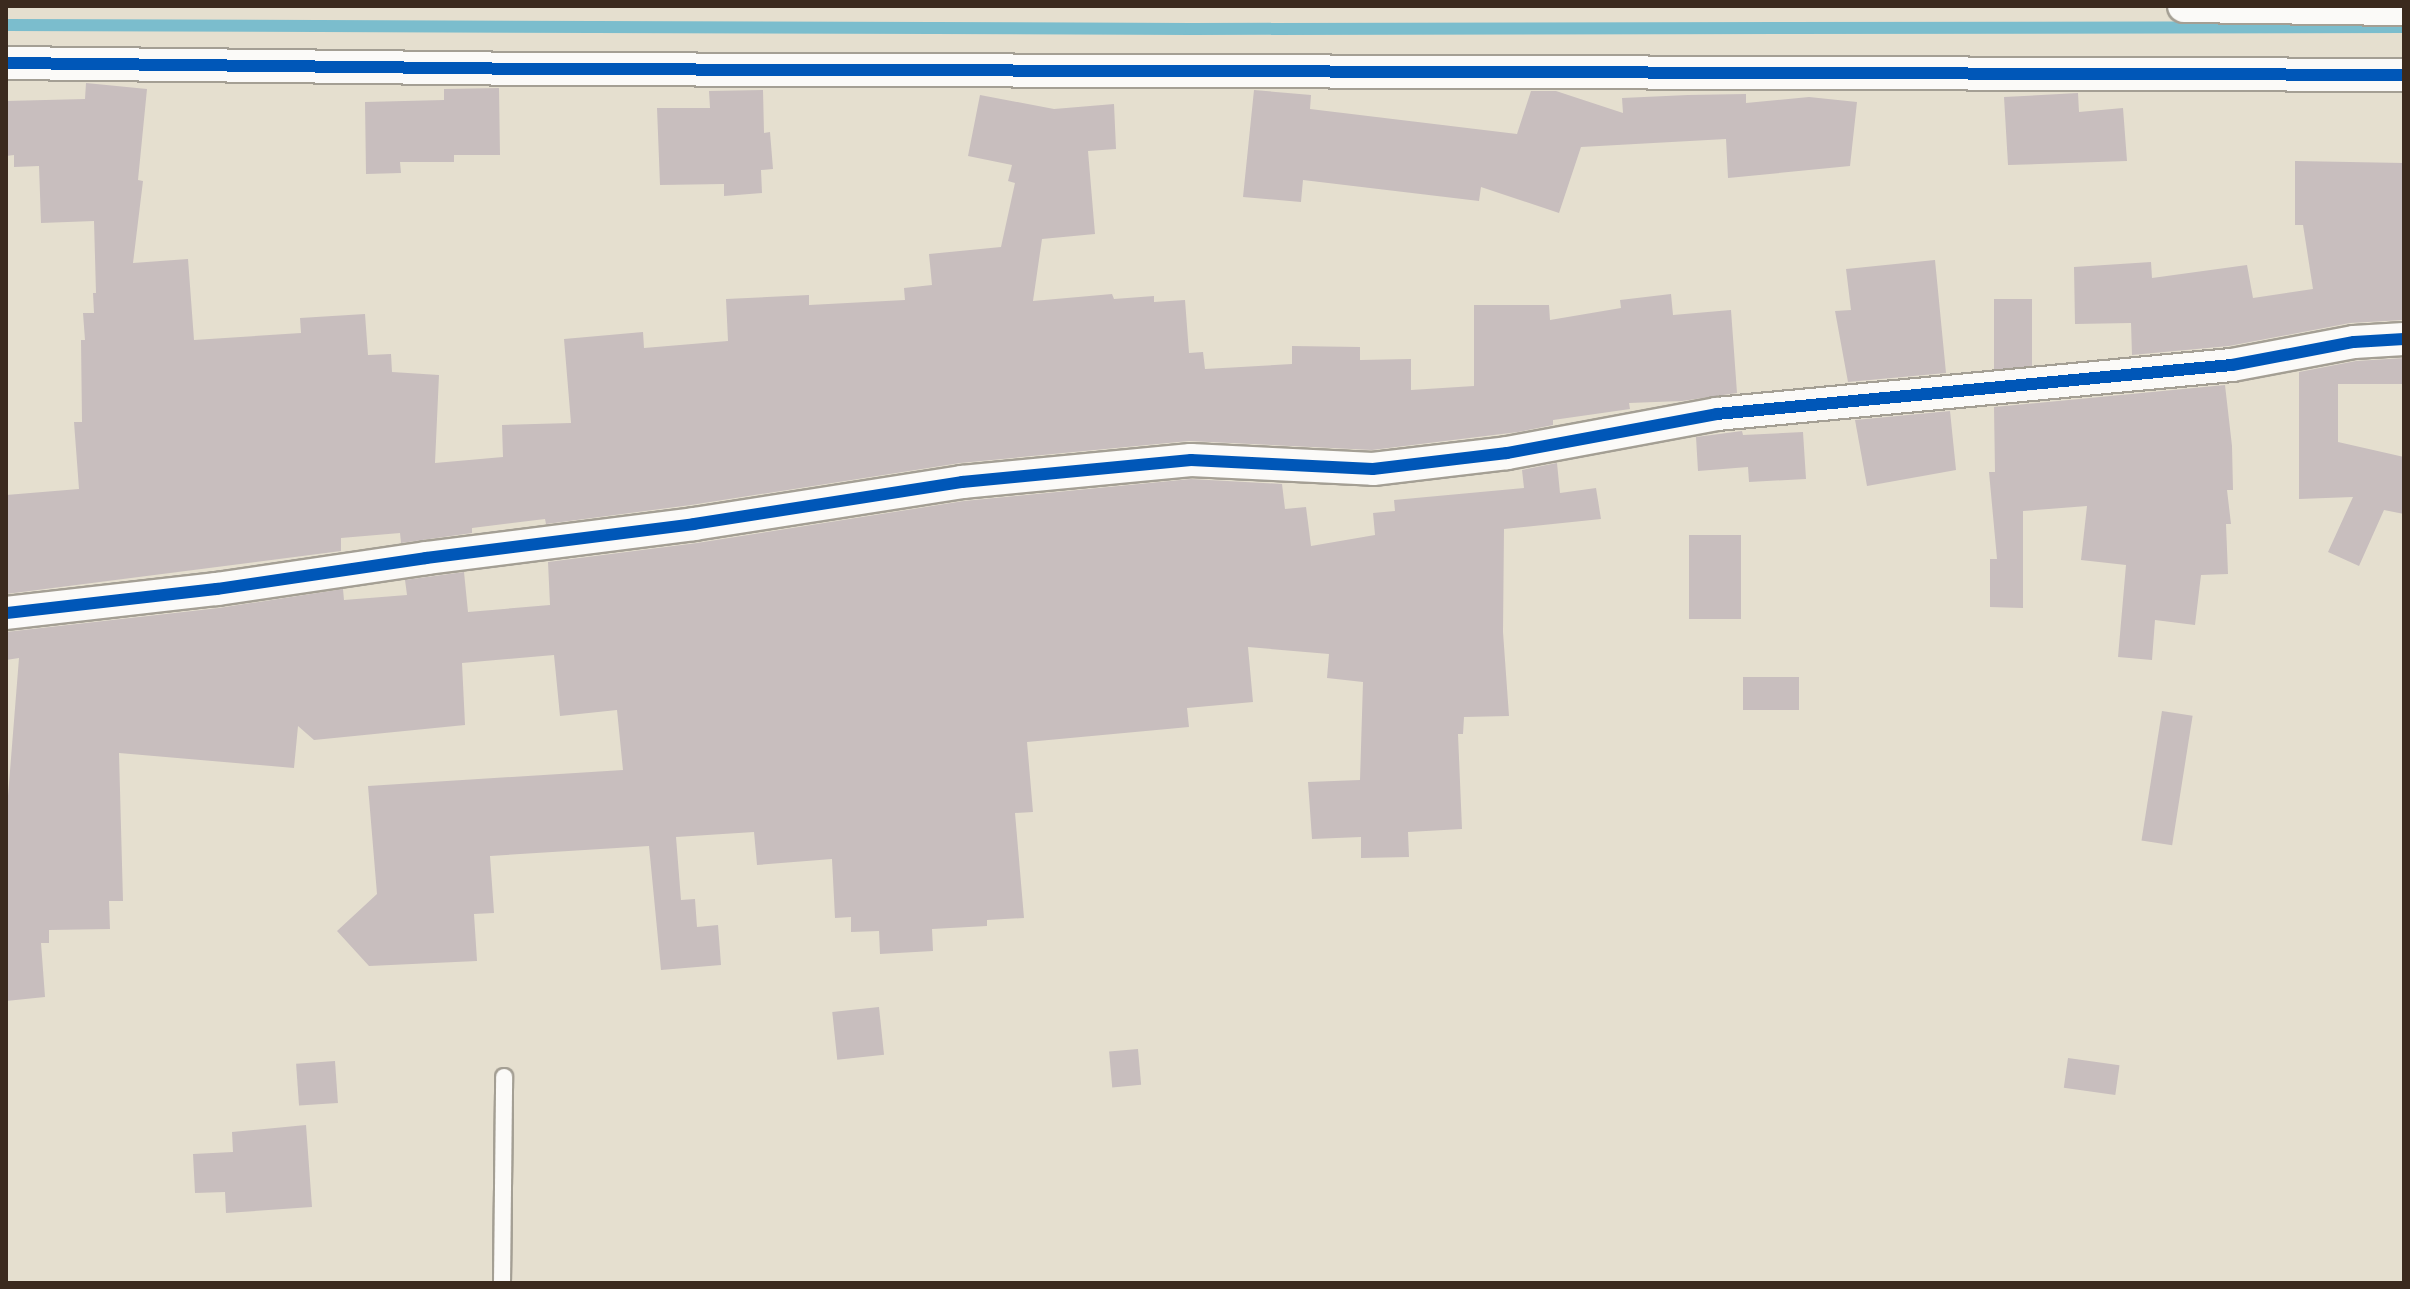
<!DOCTYPE html>
<html>
<head>
<meta charset="utf-8">
<style>
  body { margin:0 }
  #map { position:relative; width:2410px; height:1289px; overflow:hidden; background:#e5dfcf; font-family:Caveat,sans-serif }
  div>[style] { position:absolute }
  [style*='--x'] { left:calc(var(--x)*1px); top:calc(var(--y)*1px); width:calc(var(--w)*1px); rotate:calc(var(--a)*1deg) }
  .stream>* { height:12px; margin:-6px; padding:0 6px; transform-origin:6px; border-radius:6px; background:#7bbdcd }
  .building>* { inset:0; background:#c8bebe; transform-origin:0 0 }
  .roads { filter:drop-shadow(2px 0 #a49f94) drop-shadow(-2px 0 #a49f94) drop-shadow(0 2px #a49f94) drop-shadow(0 -2px #a49f94) }
  .service>* { height:16px; margin:-8px; padding:0 8px; transform-origin:8px; border-radius:8px; background:#fbfaf8 }
  .minor>* { height:32px; margin:-16px; padding:0 16px; transform-origin:16px; border-radius:16px; background:#fbfaf8 }
  .cycleway>* { height:12px; margin:-6px; padding:0 6px; transform-origin:6px; border-radius:6px; background:#0057b8 }
  span { translate:-50% -50%; white-space:nowrap; text-align:center; line-height:1.15; -webkit-text-stroke:8px #f6f6f2; paint-order:stroke }
  .frame { position:absolute; inset:0; border:8px solid #3b2a1e; pointer-events:none }
</style>
</head>
<body>
<div id="map">
  <div class="stream">
    <div style="--x:6;--y:25;--w:1185;--a:0.19"></div>
    <div style="--x:1191;--y:29;--w:1213;--a:-0.09"></div>
  </div>
  <div class="building">
    <div style="clip-path:polygon(86px 83px,147px 89px,138px 180px,143px 181px,133px 263px,188px 259px,194px 340px,301px 333px,300px 318px,365px 314px,368px 355px,391px 354px,392px 372px,439px 375px,435px 463px,503px 457px,502px 425px,571px 423px,564px 339px,643px 332px,644px 348px,728px 341px,726px 299px,809px 295px,809px 305px,905px 300px,904px 288px,932px 285px,929px 254px,1001px 247px,1015px 183px,1008px 181px,1012px 165px,968px 156px,980px 95px,1054px 109px,1114px 104px,1116px 149px,1088px 151px,1095px 234px,1042px 239px,1033px 301px,1112px 294px,1114px 299px,1154px 296px,1154px 302px,1185px 300px,1189px 353px,1203px 352px,1205px 369px,1292px 364px,1292px 346px,1360px 347px,1360px 360px,1411px 359px,1411px 390px,1474px 386px,1474px 305px,1549px 305px,1550px 320px,1621px 308px,1620px 300px,1671px 294px,1673px 315px,1731px 310px,1737px 393px,1682px 401px,1629px 403px,1630px 409px,1553px 420px,1553px 425px,1518px 432px,1372px 450px,1189px 441px,960px 463px,691px 505px,546px 524px,545px 519px,472px 528px,472px 533px,401px 543px,400px 533px,341px 538px,341px 551px,6px 594px,6px 495px,79px 489px,74px 422px,82px 422px,81px 340px,85px 340px,83px 313px,94px 313px,93px 293px,96px 293px,94px 221px,41px 223px,39px 166px,14px 167px,14px 155px,6px 156px,6px 101px,85px 99px)"></div>
    <div style="clip-path:polygon(499px 88px,500px 155px,454px 155px,454px 162px,400px 162px,401px 173px,366px 174px,365px 102px,444px 100px,444px 89px)"></div>
    <div style="clip-path:polygon(763px 90px,764px 133px,770px 132px,773px 169px,761px 170px,762px 193px,724px 196px,724px 184px,660px 185px,657px 108px,710px 108px,709px 91px)"></div>
    <div style="clip-path:polygon(1254px 90px,1311px 95px,1310px 109px,1517px 134px,1531px 91px,1556px 91px,1623px 113px,1622px 98px,1688px 95px,1746px 94px,1746px 103px,1809px 97px,1857px 102px,1850px 166px,1728px 178px,1726px 139px,1581px 147px,1559px 213px,1481px 187px,1479px 201px,1303px 180px,1301px 202px,1243px 197px)"></div>
    <div style="clip-path:polygon(2078px 93px,2079px 112px,2123px 108px,2127px 161px,2008px 165px,2004px 97px)"></div>
    <div style="clip-path:polygon(2295px 161px,2404px 163px,2404px 320px,2350px 323px,2229px 346px,2132px 355px,2131px 323px,2075px 324px,2074px 267px,2151px 262px,2152px 278px,2247px 265px,2253px 298px,2313px 289px,2303px 225px,2295px 225px)"></div>
    <div style="clip-path:polygon(1935px 260px,1946px 373px,1848px 382px,1835px 311px,1851px 310px,1846px 269px)"></div>
    <div style="left:1994px;top:299px;width:38px;height:70px"></div>
    <div style="clip-path:polygon(2404px 358px,2404px 384px,2338px 384px,2338px 442px,2404px 457px,2404px 514px,2384px 510px,2359px 566px,2328px 552px,2353px 497px,2299px 499px,2299px 372px,2356px 361px)"></div>
    <div style="clip-path:polygon(2225px 385px,2232px 446px,2233px 490px,2227px 490px,2231px 524px,2226px 524px,2228px 574px,2201px 575px,2195px 625px,2155px 620px,2152px 660px,2118px 657px,2126px 565px,2081px 560px,2087px 506px,2023px 511px,2023px 608px,1990px 607px,1990px 559px,1997px 559px,1989px 472px,1995px 472px,1994px 407px)"></div>
    <div style="clip-path:polygon(1950px 411px,1956px 470px,1867px 486px,1855px 420px)"></div>
    <div style="clip-path:polygon(1742px 431px,1743px 435px,1803px 432px,1806px 479px,1749px 482px,1748px 467px,1698px 471px,1696px 437px)"></div>
    <div style="clip-path:polygon(1557px 463px,1560px 493px,1596px 488px,1601px 519px,1504px 529px,1503px 632px,1509px 716px,1464px 717px,1463px 734px,1458px 734px,1462px 829px,1408px 832px,1409px 857px,1361px 858px,1361px 837px,1312px 839px,1308px 782px,1360px 780px,1363px 682px,1327px 678px,1329px 654px,1248px 647px,1253px 702px,1187px 708px,1189px 727px,1027px 742px,1033px 812px,1015px 813px,1024px 918px,987px 920px,987px 926px,932px 929px,933px 951px,880px 954px,879px 931px,851px 932px,851px 917px,835px 918px,832px 859px,757px 865px,754px 832px,676px 837px,681px 900px,695px 899px,697px 927px,718px 925px,721px 965px,661px 970px,649px 846px,490px 856px,494px 913px,474px 914px,477px 961px,369px 966px,337px 931px,377px 894px,368px 786px,623px 770px,617px 710px,560px 716px,554px 655px,462px 663px,465px 725px,314px 740px,298px 726px,294px 768px,119px 753px,123px 901px,109px 901px,110px 929px,49px 930px,49px 943px,41px 943px,45px 997px,6px 1001px,6px 821px,19px 658px,6px 660px,6px 632px,219px 608px,343px 589px,344px 600px,407px 595px,405px 580px,464px 572px,468px 612px,550px 605px,548px 562px,697px 543px,964px 501px,1191px 479px,1282px 484px,1285px 509px,1306px 507px,1311px 546px,1375px 535px,1373px 513px,1395px 511px,1394px 500px,1524px 488px,1522px 470px)"></div>
    <div style="left:1689px;top:535px;width:52px;height:84px"></div>
    <div style="left:1743px;top:677px;width:56px;height:33px"></div>
    <div style="left:2162px;top:711px;width:31px;height:131px;rotate:9deg"></div>
    <div style="left:879px;top:1007px;width:48px;height:47px;rotate:84deg"></div>
    <div style="left:1138px;top:1049px;width:36px;height:29px;rotate:85deg"></div>
    <div style="left:2068px;top:1058px;width:52px;height:30px;rotate:8deg"></div>
    <div style="left:335px;top:1061px;width:42px;height:39px;rotate:86deg"></div>
    <div style="clip-path:polygon(306px 1125px,312px 1207px,226px 1213px,225px 1192px,195px 1193px,193px 1154px,233px 1152px,232px 1132px)"></div>
  </div>
  <div class="roads">
    <div class="service">
      <div style="--x:502;--y:1283;--w:206;--a:-89.4"></div>
    </div>
    <div class="minor">
      <div style="--x:2184;--y:6;--w:220;--a:0.8"></div>
      <div style="--x:6;--y:63;--w:527;--a:0.65"></div>
      <div style="--x:533;--y:69;--w:1871;--a:0.18"></div>
      <div style="--x:6;--y:613;--w:212;--a:-6.5"></div>
      <div style="--x:217;--y:589;--w:211;--a:-8.4"></div>
      <div style="--x:426;--y:558;--w:270;--a:-7.2"></div>
      <div style="--x:694;--y:524;--w:271;--a:-8.9"></div>
      <div style="--x:962;--y:482;--w:230;--a:-5.5"></div>
      <div style="--x:1191;--y:460;--w:182;--a:2.8"></div>
      <div style="--x:1373;--y:469;--w:135;--a:-6.8"></div>
      <div style="--x:1507;--y:453;--w:214;--a:-10.5"></div>
      <div style="--x:1717;--y:414;--w:517;--a:-5.44"></div>
      <div style="--x:2232;--y:365;--w:124;--a:-10.7"></div>
      <div style="--x:2354;--y:342;--w:50;--a:-3.4"></div>
    </div>
  </div>
  <div class="cycleway">
    <div style="--x:6;--y:63;--w:527;--a:0.65"></div>
    <div style="--x:533;--y:69;--w:1871;--a:0.18"></div>
    <div style="--x:6;--y:613;--w:212;--a:-6.5"></div>
    <div style="--x:217;--y:589;--w:211;--a:-8.4"></div>
    <div style="--x:426;--y:558;--w:270;--a:-7.2"></div>
    <div style="--x:694;--y:524;--w:271;--a:-8.9"></div>
    <div style="--x:962;--y:482;--w:230;--a:-5.5"></div>
    <div style="--x:1191;--y:460;--w:182;--a:2.8"></div>
    <div style="--x:1373;--y:469;--w:135;--a:-6.8"></div>
    <div style="--x:1507;--y:453;--w:214;--a:-10.5"></div>
    <div style="--x:1717;--y:414;--w:517;--a:-5.44"></div>
    <div style="--x:2232;--y:365;--w:124;--a:-10.7"></div>
    <div style="--x:2354;--y:342;--w:50;--a:-3.4"></div>
  </div>
  <div class="frame"></div>
</div>
</body>
</html>
